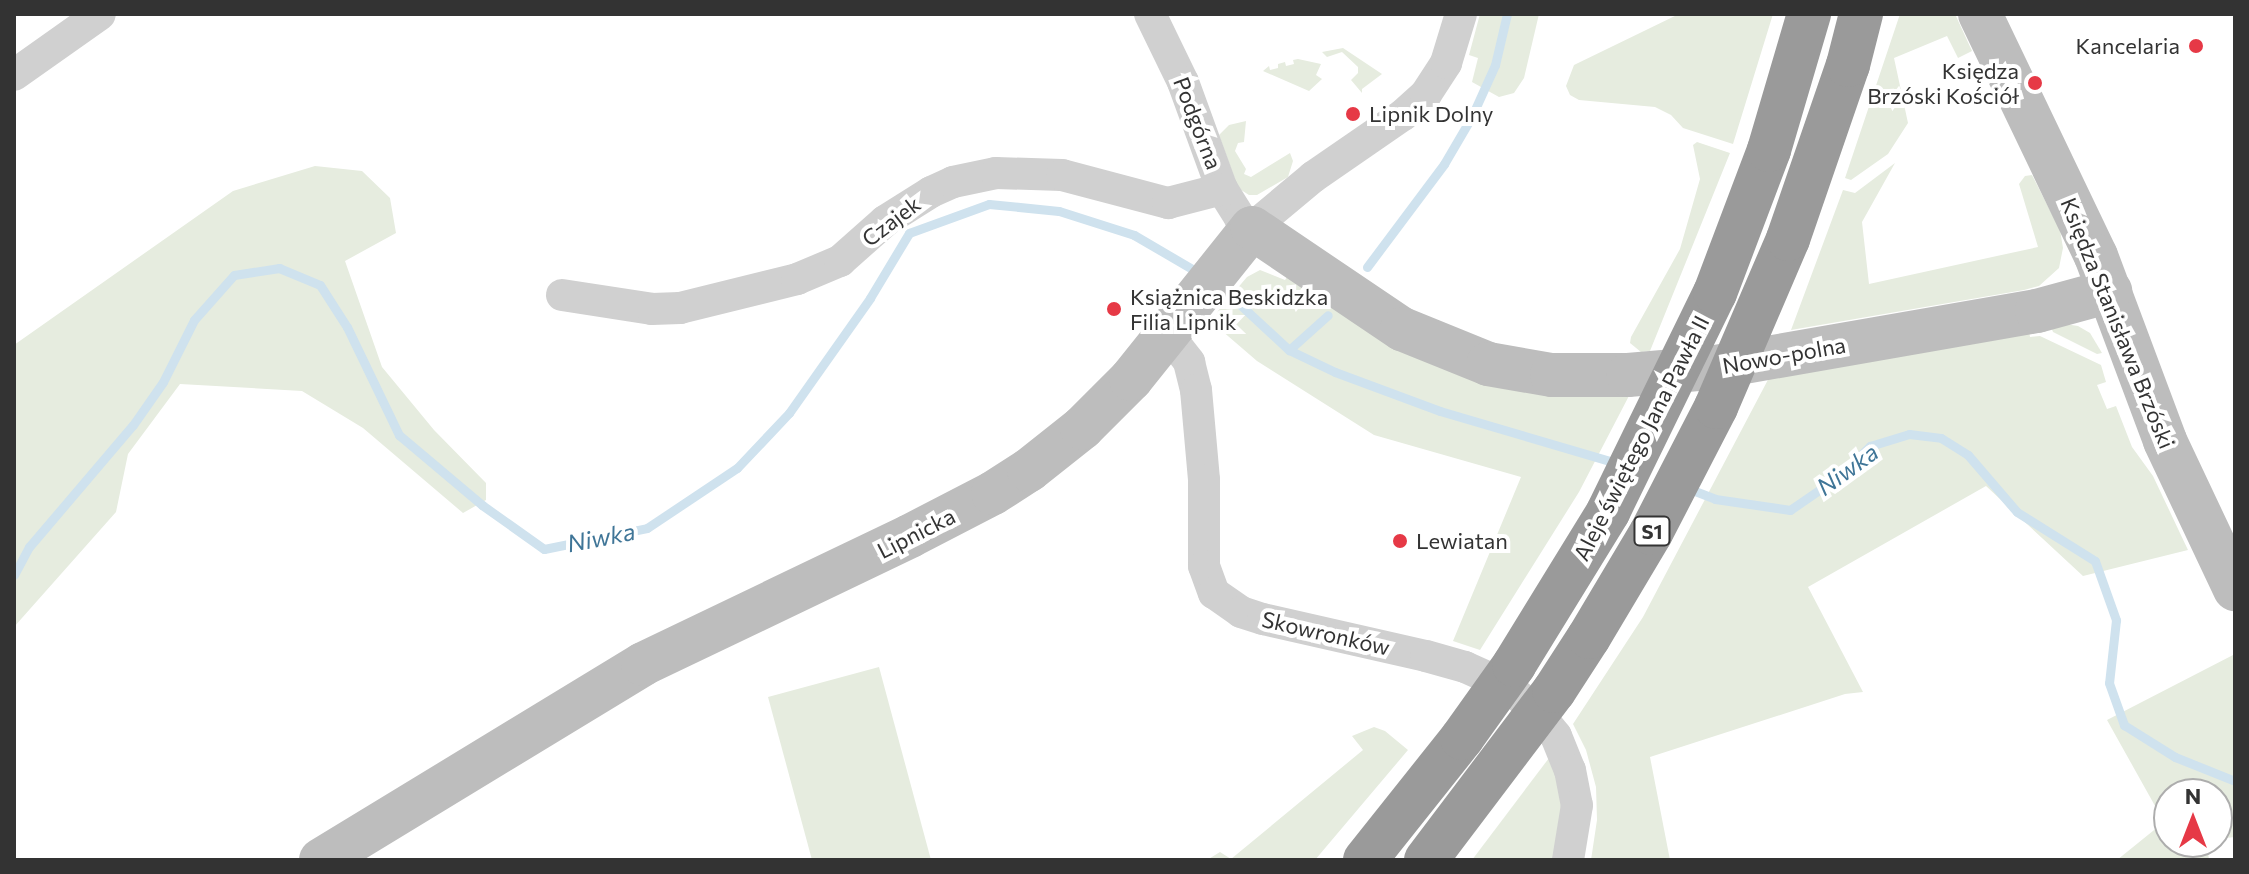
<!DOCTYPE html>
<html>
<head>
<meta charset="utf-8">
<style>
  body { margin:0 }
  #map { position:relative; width:2249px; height:874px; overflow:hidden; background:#fff; font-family:Commissioner,sans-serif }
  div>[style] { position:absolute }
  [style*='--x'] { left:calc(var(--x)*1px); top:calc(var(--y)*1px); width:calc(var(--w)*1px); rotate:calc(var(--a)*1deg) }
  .green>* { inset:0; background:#e6ecdf }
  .stream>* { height:9px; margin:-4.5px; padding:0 4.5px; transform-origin:4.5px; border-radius:4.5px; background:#cfe2ee }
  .street>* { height:32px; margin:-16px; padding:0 16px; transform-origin:16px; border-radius:16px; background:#d0d0d0 }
  .secondary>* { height:44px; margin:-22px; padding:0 22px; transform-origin:22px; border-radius:22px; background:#bdbdbd }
  .highway>* { height:44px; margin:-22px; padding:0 22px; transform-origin:22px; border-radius:22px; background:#9a9a9a }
  .dots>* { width:22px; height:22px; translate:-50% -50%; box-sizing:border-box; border:4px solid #fff; border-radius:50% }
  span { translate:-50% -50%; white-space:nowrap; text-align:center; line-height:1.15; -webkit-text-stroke:8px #fff; paint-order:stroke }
  .shield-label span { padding:2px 6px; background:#fff; border:2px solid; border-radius:6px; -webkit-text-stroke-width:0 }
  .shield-label { font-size:20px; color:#333; font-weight:700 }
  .poi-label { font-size:22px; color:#333 }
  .right { translate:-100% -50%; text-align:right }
  .left { translate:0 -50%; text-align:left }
  .street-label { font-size:22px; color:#333 }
  .water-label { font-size:24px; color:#3f7597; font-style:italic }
  .frame { position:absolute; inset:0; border:16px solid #333; pointer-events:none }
  .north { position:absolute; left:2153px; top:778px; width:80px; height:80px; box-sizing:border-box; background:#fff; border:2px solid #adadad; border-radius:50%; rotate:0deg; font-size:22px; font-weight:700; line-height:32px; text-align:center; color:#333 }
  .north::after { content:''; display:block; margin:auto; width:28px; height:36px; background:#e63946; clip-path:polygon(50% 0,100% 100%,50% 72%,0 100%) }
</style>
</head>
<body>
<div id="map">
  <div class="green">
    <div style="clip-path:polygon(1480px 14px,1539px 14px,1524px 78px,1514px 93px,1499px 97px,1472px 82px,1478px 58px,1469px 55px)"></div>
    <div style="clip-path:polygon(1679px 14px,1773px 14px,1733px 144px,1683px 128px,1671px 115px,1655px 107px,1579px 100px,1570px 95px,1566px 86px,1574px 65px)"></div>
    <div style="clip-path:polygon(1900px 14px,1955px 14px,1972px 51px,1958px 58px,1947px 36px,1894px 58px,1908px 123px,1888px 154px,1851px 180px,1845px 178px)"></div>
    <div style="clip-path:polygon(1343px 48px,1382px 74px,1362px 89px,1362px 93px,1351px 80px,1358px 73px,1358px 67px,1342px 52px,1327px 57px,1322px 52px)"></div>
    <div style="clip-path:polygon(1298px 59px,1321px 64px,1316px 75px,1322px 79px,1309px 91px,1263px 71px,1269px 66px,1270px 70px,1278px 68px,1278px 64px,1285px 62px,1286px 66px,1294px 64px,1293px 60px)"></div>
    <div style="clip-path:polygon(1246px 121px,1244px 142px,1238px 143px,1235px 151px,1246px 169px,1244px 174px,1251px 177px,1290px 153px,1293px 161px,1288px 177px,1257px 195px,1249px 195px,1238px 188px,1219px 135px,1229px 125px)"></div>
    <div style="clip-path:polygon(1697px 142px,1730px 153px,1650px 351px,1641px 352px,1630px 343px,1631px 337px,1680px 249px,1700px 179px,1693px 145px)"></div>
    <div style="clip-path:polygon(1895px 163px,1862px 222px,1869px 284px,2038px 247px,2019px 184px,2025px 176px,2032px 175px,2060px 230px,2063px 248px,2059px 268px,2039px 286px,2024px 290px,1791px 330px,1843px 190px,1855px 193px)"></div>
    <div style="clip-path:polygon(315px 166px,362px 171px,390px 198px,396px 233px,345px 261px,382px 367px,434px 430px,486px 483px,486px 500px,463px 513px,363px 428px,302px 391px,180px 384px,128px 454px,116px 512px,14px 627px,14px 345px,233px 191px)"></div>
    <div style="clip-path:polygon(1260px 270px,1285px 280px,1290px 273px,1631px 392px,1579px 492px,1480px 650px,1453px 641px,1521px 477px,1374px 435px,1257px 361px,1214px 324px,1218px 311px,1247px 277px)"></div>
    <div style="clip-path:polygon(2065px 324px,2078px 326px,2090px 333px,2102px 353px,2097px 354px,2053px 332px,2051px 327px)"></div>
    <div style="clip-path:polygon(2029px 331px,2030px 337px,2040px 336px,2101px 365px,2106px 382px,2097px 385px,2107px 409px,2116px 406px,2132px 447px,2153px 476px,2188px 550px,2083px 576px,1986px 486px,1808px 587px,1863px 692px,1845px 694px,1650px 757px,1670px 860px,1591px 860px,1597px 820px,1596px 787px,1586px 750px,1573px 724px,1643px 617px,1771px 374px)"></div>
    <div style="clip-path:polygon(2235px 654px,2235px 837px,2217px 839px,2217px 794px,2169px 794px,2169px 842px,2207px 842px,2209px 860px,2117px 860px,2164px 822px,2107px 720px)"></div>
    <div style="clip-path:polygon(879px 667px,931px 860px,812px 860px,768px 697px)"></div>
    <div style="clip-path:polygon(1374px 727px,1385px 731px,1408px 750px,1315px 860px,1207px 860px,1220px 852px,1231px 859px,1363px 750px,1352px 736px)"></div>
    <div style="clip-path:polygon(1549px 758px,1558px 778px,1562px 809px,1554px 860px,1472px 860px)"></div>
  </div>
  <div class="stream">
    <div style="--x:1367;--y:267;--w:129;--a:-53.2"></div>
    <div style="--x:1444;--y:164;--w:56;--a:-59.7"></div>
    <div style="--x:1472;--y:116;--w:56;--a:-65.7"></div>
    <div style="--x:1495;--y:65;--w:52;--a:-76.8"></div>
    <div style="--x:1219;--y:285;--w:96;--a:42.9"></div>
    <div style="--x:1289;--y:350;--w:52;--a:-41.9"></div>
    <div style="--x:1289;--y:350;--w:51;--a:25.6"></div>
    <div style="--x:1335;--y:372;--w:112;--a:20.4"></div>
    <div style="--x:1440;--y:411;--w:188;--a:16.4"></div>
    <div style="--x:1687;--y:488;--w:30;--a:21"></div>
    <div style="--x:1715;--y:499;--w:76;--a:8.3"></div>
    <div style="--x:1790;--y:510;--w:58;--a:-34.5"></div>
    <div style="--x:1838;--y:477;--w:45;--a:-44.1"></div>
    <div style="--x:1870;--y:446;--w:41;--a:-17.1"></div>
    <div style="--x:1909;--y:434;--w:32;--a:7"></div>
    <div style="--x:1941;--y:438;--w:32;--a:32"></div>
    <div style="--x:1968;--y:455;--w:75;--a:49.3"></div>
    <div style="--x:2017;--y:512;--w:92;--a:32.1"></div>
    <div style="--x:2095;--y:561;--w:63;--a:70.4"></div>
    <div style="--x:2116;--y:620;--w:63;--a:96.3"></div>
    <div style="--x:2109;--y:683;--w:45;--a:70.3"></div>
    <div style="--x:2124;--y:725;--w:60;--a:32.1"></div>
    <div style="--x:2175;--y:757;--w:65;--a:21.8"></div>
    <div style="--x:14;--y:575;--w:32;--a:-62"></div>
    <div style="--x:29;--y:547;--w:160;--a:-49.6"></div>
    <div style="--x:133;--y:425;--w:52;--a:-55.1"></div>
    <div style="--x:163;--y:382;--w:69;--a:-63.4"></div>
    <div style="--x:194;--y:320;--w:60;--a:-48.4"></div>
    <div style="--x:234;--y:275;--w:46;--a:-8.8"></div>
    <div style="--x:279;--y:268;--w:44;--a:22.5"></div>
    <div style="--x:320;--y:285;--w:50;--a:57.3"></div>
    <div style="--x:347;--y:327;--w:120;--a:64.3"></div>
    <div style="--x:399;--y:435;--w:109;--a:40.1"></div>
    <div style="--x:482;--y:505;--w:76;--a:35.4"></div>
    <div style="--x:544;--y:549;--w:105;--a:-11.5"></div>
    <div style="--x:647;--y:528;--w:108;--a:-33.7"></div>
    <div style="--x:737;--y:468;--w:76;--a:-46.6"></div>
    <div style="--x:789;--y:413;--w:141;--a:-54.8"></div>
    <div style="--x:870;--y:298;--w:76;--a:-59"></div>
    <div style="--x:909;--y:233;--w:85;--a:-19.9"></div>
    <div style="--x:989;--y:204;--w:70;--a:5.7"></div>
    <div style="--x:1059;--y:211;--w:79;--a:17.7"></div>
    <div style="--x:1134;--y:235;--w:75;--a:30.3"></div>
  </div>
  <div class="street">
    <div style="--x:1150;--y:14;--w:76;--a:64.1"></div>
    <div style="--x:1183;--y:82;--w:114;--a:70"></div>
    <div style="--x:1222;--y:189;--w:34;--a:58"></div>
    <div style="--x:1240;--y:218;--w:16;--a:40"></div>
    <div style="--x:1252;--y:228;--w:80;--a:-39.9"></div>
    <div style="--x:1313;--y:177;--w:109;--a:-34.6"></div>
    <div style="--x:1403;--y:115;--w:31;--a:-42"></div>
    <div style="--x:1426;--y:94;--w:37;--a:-57"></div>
    <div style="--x:1446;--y:63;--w:51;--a:-73"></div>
    <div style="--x:14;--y:75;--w:105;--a:-35.3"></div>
    <div style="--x:562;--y:295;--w:91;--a:8.8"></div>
    <div style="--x:652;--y:309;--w:28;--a:-2"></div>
    <div style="--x:680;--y:308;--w:121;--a:-13.9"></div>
    <div style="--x:797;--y:279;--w:47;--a:-22.7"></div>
    <div style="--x:840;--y:261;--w:60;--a:-41.6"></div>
    <div style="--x:885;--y:221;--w:54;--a:-32.2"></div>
    <div style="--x:931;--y:192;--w:24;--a:-24"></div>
    <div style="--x:953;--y:182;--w:44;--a:-11.8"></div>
    <div style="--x:996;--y:173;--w:66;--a:1.7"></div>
    <div style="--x:1062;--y:175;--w:110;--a:14.8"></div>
    <div style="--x:1168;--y:203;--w:56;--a:-14.5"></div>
    <div style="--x:1169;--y:336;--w:33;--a:52"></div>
    <div style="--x:1189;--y:362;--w:29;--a:76"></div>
    <div style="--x:1196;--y:390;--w:90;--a:84.9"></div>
    <div style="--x:1204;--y:480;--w:86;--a:90"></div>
    <div style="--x:1204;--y:566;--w:29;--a:70"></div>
    <div style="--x:1214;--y:593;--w:33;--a:35"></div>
    <div style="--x:1241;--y:612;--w:23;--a:18"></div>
    <div style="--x:1263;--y:619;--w:167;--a:12.8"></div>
    <div style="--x:1426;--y:656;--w:41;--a:15.8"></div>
    <div style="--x:1465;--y:667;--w:46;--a:24.3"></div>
    <div style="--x:1507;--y:686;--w:37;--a:41"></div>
    <div style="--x:1535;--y:710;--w:33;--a:51"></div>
    <div style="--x:1556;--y:736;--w:37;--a:68"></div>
    <div style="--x:1570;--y:770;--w:36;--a:79"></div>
    <div style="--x:1577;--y:805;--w:56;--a:99.3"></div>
  </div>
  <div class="secondary">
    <div style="--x:1980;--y:14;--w:268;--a:64.4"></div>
    <div style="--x:2096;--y:256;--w:197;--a:69.5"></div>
    <div style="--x:2165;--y:441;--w:164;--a:64.7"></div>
    <div style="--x:321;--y:860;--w:377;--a:-31.3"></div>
    <div style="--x:643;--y:664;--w:296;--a:-25.6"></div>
    <div style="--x:910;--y:536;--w:93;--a:-27.4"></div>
    <div style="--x:993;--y:493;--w:43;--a:-32.6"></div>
    <div style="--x:1029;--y:470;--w:68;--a:-38.4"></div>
    <div style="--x:1082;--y:428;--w:69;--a:-45"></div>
    <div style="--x:1131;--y:379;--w:193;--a:-51.3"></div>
    <div style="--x:1252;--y:228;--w:181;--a:34"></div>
    <div style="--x:1402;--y:329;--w:93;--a:22.1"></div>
    <div style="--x:1488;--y:364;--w:65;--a:9.8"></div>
    <div style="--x:1552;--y:375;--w:76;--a:0"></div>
    <div style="--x:1628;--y:375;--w:82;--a:-4.9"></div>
    <div style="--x:1710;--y:368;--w:332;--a:-9.9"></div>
    <div style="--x:2037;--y:311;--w:76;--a:-15.3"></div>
  </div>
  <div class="highway">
    <div style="--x:1365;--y:860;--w:156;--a:-51.5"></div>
    <div style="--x:1462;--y:738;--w:90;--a:-54.5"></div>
    <div style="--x:1514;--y:665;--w:180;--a:-58.4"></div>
    <div style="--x:1608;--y:512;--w:244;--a:-64"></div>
    <div style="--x:1715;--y:293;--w:153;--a:-69.3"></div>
    <div style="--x:1769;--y:150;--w:142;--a:-73.6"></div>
    <div style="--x:1426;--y:860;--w:212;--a:-52.9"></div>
    <div style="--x:1554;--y:691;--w:64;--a:-57.1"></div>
    <div style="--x:1589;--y:637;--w:121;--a:-59.2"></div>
    <div style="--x:1651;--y:533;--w:142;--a:-62.7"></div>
    <div style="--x:1716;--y:407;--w:183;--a:-66.8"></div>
    <div style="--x:1788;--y:239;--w:184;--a:-71"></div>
    <div style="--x:1848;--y:65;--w:53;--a:-75.7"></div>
  </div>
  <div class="dots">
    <div style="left:2196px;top:46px;background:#e63946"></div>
    <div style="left:2035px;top:83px;background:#e63946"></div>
    <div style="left:1353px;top:114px;background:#e63946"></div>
    <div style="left:1114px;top:309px;background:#e63946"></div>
    <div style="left:1400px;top:541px;background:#e63946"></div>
  </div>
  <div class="shield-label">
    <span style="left:1652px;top:531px">S1</span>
  </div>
  <div class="poi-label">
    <span class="right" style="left:2180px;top:46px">Kancelaria</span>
    <span class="right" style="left:2019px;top:83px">Księdza<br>Brzóski Kościół</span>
    <span class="left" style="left:1369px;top:114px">Lipnik Dolny</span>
    <span class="left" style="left:1130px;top:309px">Książnica Beskidzka<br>Filia Lipnik</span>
    <span class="left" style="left:1416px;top:541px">Lewiatan</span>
  </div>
  <div class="street-label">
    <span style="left:1198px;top:123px;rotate:69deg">Podgórna</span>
    <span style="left:891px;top:221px;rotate:-37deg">Czajek</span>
    <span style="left:2118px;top:323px;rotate:68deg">Księdza Stanisława Brzóski</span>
    <span style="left:1784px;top:355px;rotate:-10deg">Nowo-polna</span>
    <span style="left:1641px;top:438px;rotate:-63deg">Aleje świętego Jana Pawła II</span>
    <span style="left:916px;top:533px;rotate:-27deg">Lipnicka</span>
    <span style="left:1326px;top:633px;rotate:13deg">Skowronków</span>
  </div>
  <div class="water-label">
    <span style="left:1847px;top:469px;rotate:-36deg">Niwka</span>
    <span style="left:601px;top:537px;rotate:-11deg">Niwka</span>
  </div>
  <div class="frame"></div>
  <div class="north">N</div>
</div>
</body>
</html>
